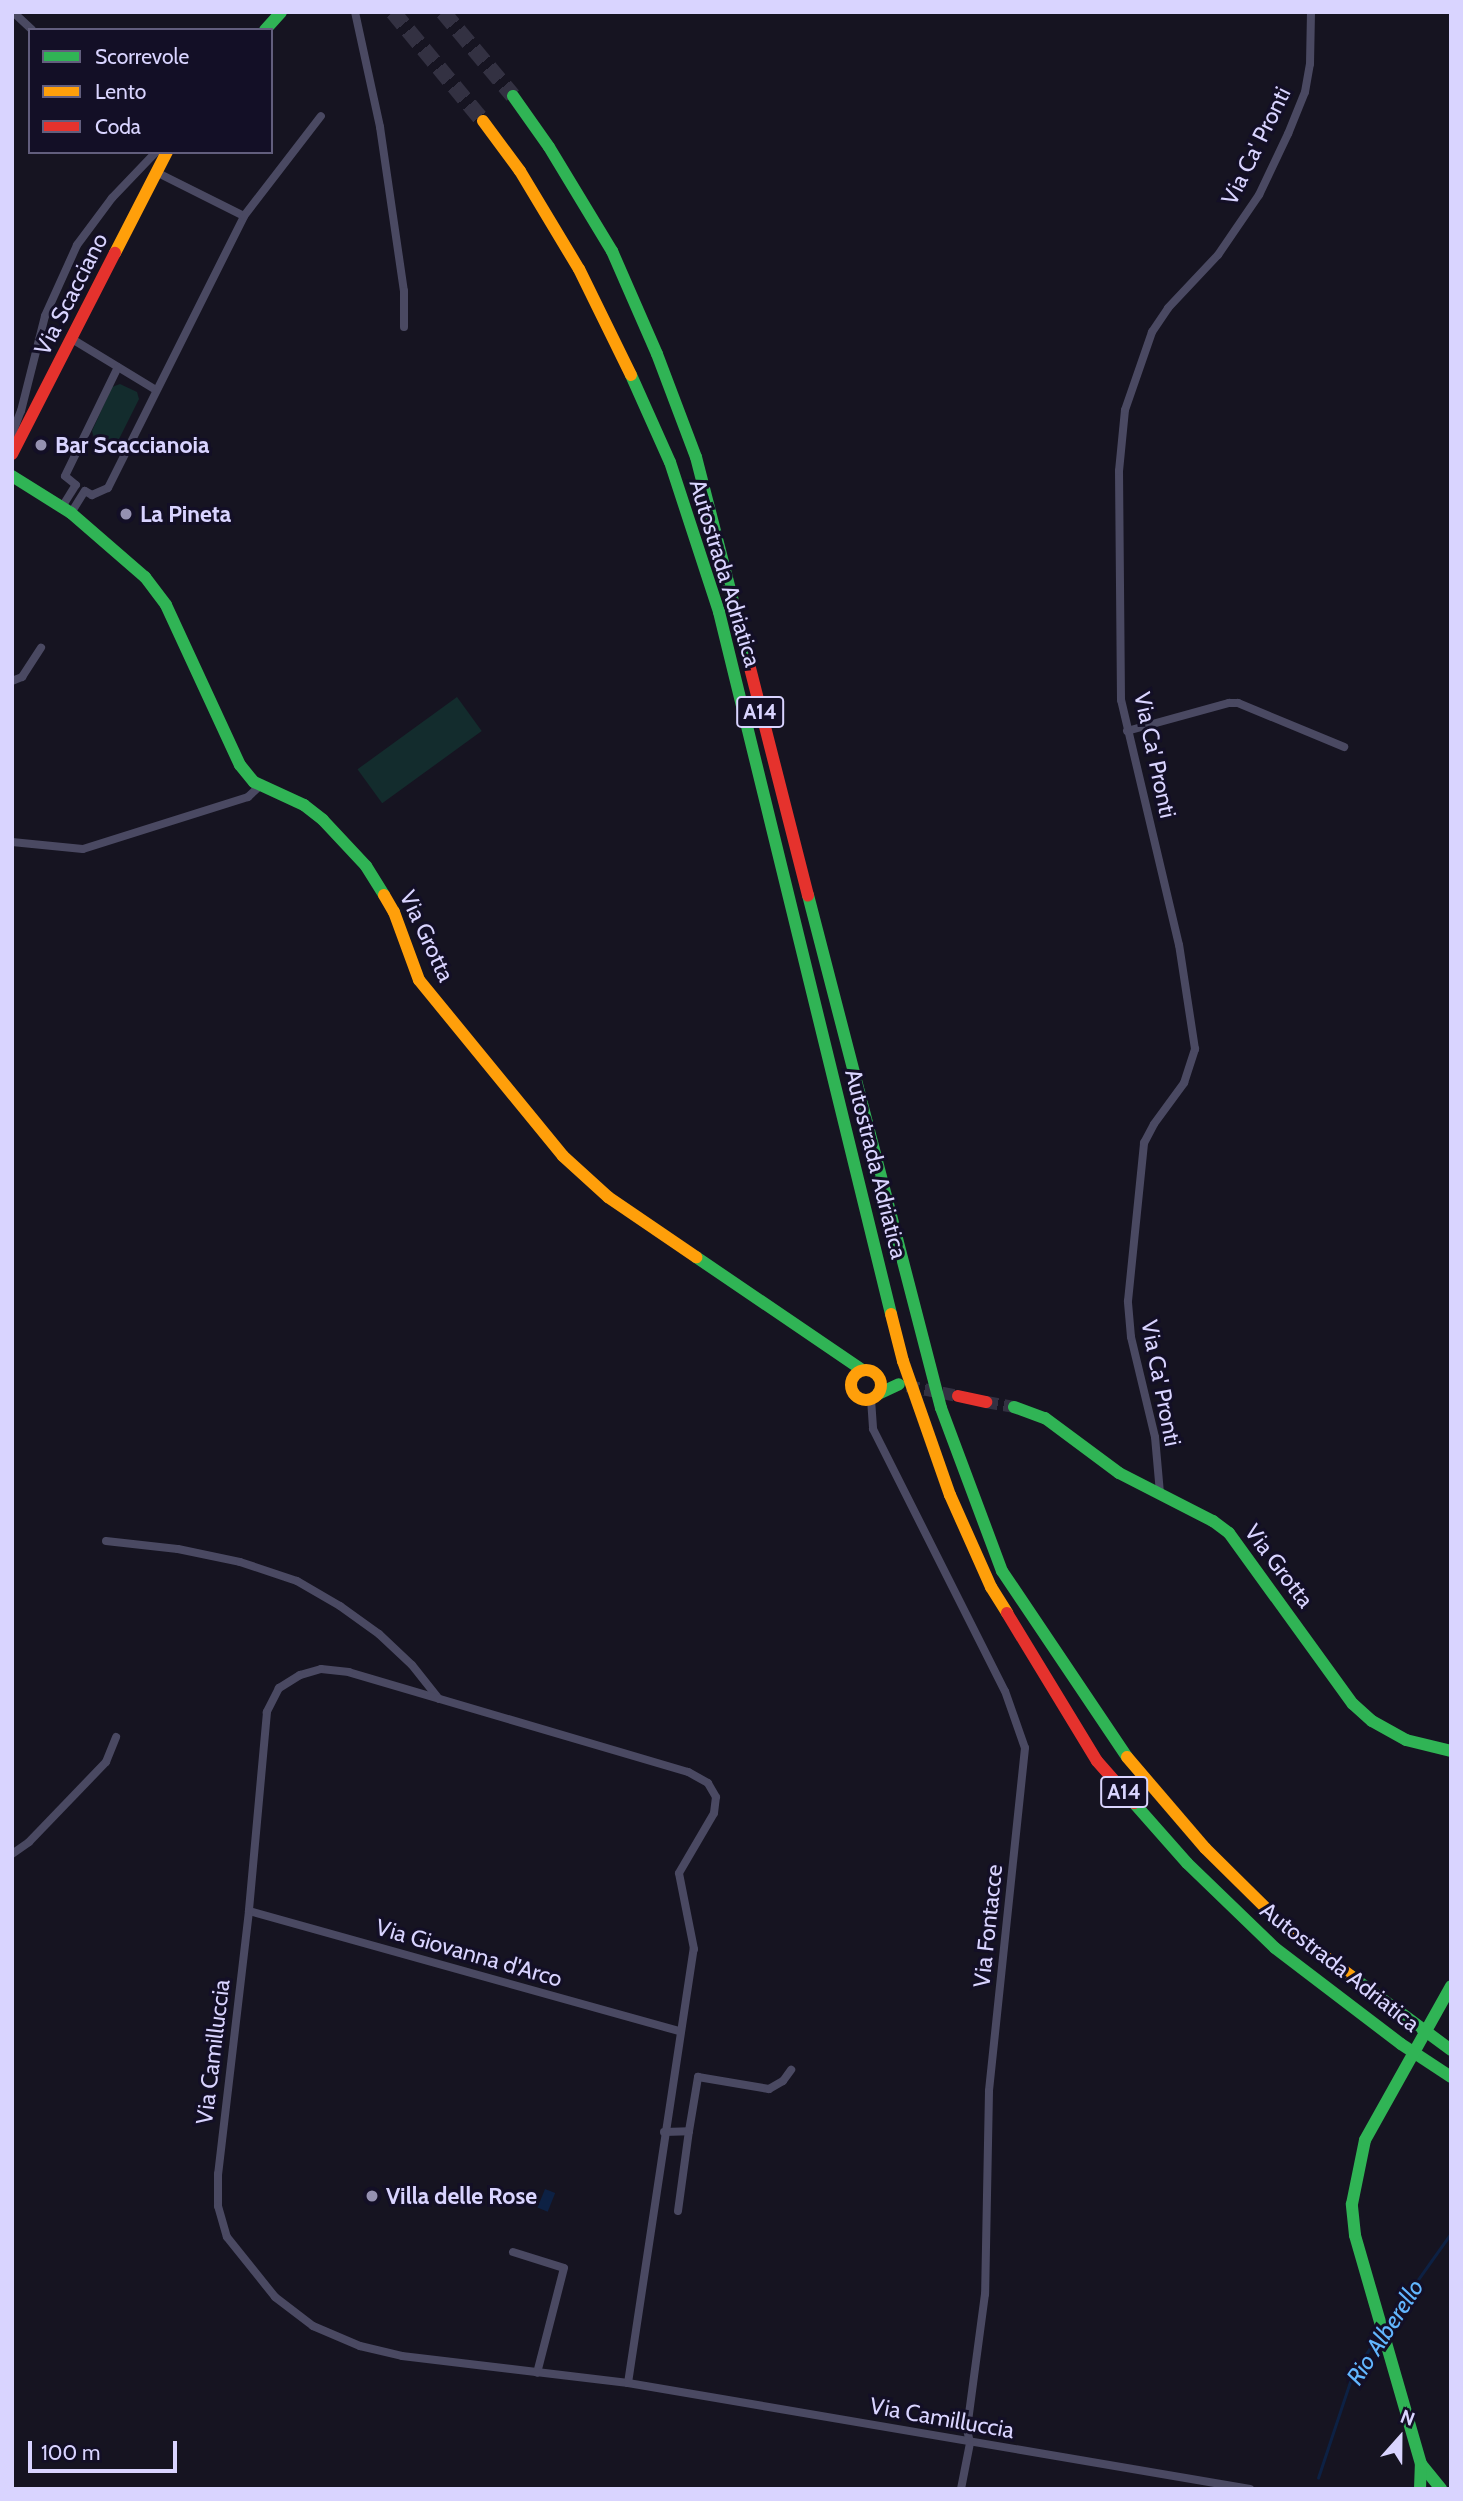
<!DOCTYPE html>
<html>
<head>
<meta charset="utf-8">
<style>
  body { margin:0 }
  #map { position:relative; width:1463px; height:2501px; overflow:hidden; background:#161421; font-family:Cabin,sans-serif }
  div>[style] { position:absolute }
  [style*='--x'] { left:calc(var(--x)*1px); top:calc(var(--y)*1px); width:calc(var(--w)*1px); rotate:calc(var(--a)*1deg) }
  .green>* { inset:0; background:#132c2d; transform-origin:0 0 }
  .water>* { inset:0; background:#0d2144; transform-origin:0 0 }
  .stream>* { height:2.5px; margin:-1.25px; padding:0 1.25px; transform-origin:1.25px; border-radius:1.25px; background:#0d2144 }
  .secondary-tunnel>* { height:12px; margin-top:-6px; transform-origin:0; background:repeating-linear-gradient(90deg,#333142 0 12px,transparent 0 18px) }
  .highway-tunnel>* { height:16px; margin-top:-8px; transform-origin:0; background:repeating-linear-gradient(90deg,#333142 0 16px,transparent 0 24px) }
  .street>* { height:8px; margin:-4px; padding:0 4px; transform-origin:4px; border-radius:4px; background:#4a4962 }
  .fast>* { height:12px; margin:-6px; padding:0 6px; transform-origin:6px; border-radius:6px; background:#30b455 }
  .slow>* { height:12px; margin:-6px; padding:0 6px; transform-origin:6px; border-radius:6px; background:#ff9f0a }
  .slow>.ring { margin:-6px; padding:0; box-sizing:content-box; background:none; border:12px solid #ff9f0a; border-radius:50% }
  .jam>* { height:12px; margin:-6px; padding:0 6px; transform-origin:6px; border-radius:6px; background:#e5322d }
  .dots>* { width:19px; height:19px; translate:-50% -50%; box-sizing:border-box; border:4px solid #130f26; border-radius:50% }
  span { translate:-50% -50%; white-space:nowrap; text-align:center; line-height:1.15; -webkit-text-stroke:6px #130f26; paint-order:stroke }
  .shield-label span { padding:2px 5px; background:#130f26; border:2px solid; border-radius:5px; -webkit-text-stroke-width:0 }
  .shield-label { font-size:21px; color:#d9d4ff; font-weight:700 }
  .street-label { font-size:23px; color:#d9d4ff }
  .poi-label { font-size:23px; color:#d9d4ff; font-weight:700 }
  .left { translate:0 -50%; text-align:left }
  .water-label { font-size:24px; color:#62b6ff; font-style:italic }
  .frame { position:absolute; inset:0; border:14px solid #d9d4ff; pointer-events:none }
  .legend { position:absolute; left:28px; top:28px; width:245px; height:126px; box-sizing:border-box; background:#130f26; border:2px solid #625e7d; margin:0; padding:9px 12px; list-style:none; font-size:21px; color:#d9d4ff }
  .legend li { display:flex; align-items:center; gap:14px; height:35px }
  .legend b { width:35px; border:2px solid #625e7d }
  .north { position:absolute; left:1365px; top:2403px; width:70px; height:70px; -webkit-text-stroke:5px #130f26; paint-order:stroke; rotate:21deg; font-size:19px; font-weight:700; line-height:28px; text-align:center; color:#d9d4ff }
  .north::after { content:''; display:block; margin:auto; width:24px; height:32px; background:#d9d4ff; clip-path:polygon(50% 0,100% 100%,50% 72%,0 100%) }
  .scale { position:absolute; left:28px; top:2441px; width:149px; height:32px; box-sizing:border-box; border:4px solid #d9d4ff; border-top:0; padding-left:9px; font-size:21px; line-height:24px; white-space:nowrap; color:#d9d4ff; -webkit-text-stroke:5px #130f26; paint-order:stroke }
</style>
</head>
<body>
<div id="map">
  <div class="green">
    <div style="clip-path:polygon(120px 384px,137px 392px,139px 399px,117px 443px,110px 446px,94px 438px,92px 431px,112px 387px)"></div>
    <div style="left:457px;top:697px;width:42px;height:123px;rotate:54deg"></div>
  </div>
  <div class="water">
    <div style="left:545px;top:2189px;width:11px;height:20px;rotate:22deg"></div>
  </div>
  <div class="stream">
    <div style="--x:1385;--y:2326;--w:114;--a:-54.6"></div>
    <div style="--x:1318;--y:2478;--w:108;--a:-71.6"></div>
    <div style="--x:1352;--y:2376;--w:50;--a:-57.3"></div>
  </div>
  <div class="secondary-tunnel">
    <div style="--x:907;--y:1386;--w:52;--a:11.1"></div>
    <div style="--x:986;--y:1402;--w:28;--a:10"></div>
  </div>
  <div class="highway-tunnel">
    <div style="--x:393;--y:12;--w:141;--a:50.5"></div>
    <div style="--x:443;--y:12;--w:109;--a:50.2"></div>
  </div>
  <div class="street">
    <div style="--x:13;--y:12;--w:26;--a:43"></div>
    <div style="--x:355;--y:12;--w:118;--a:77.7"></div>
    <div style="--x:380;--y:127;--w:166;--a:81.7"></div>
    <div style="--x:404;--y:291;--w:36;--a:90"></div>
    <div style="--x:156;--y:172;--w:98;--a:26.6"></div>
    <div style="--x:72;--y:339;--w:98;--a:31.3"></div>
    <div style="--x:12;--y:434;--w:25;--a:-69"></div>
    <div style="--x:21;--y:411;--w:98;--a:-75.8"></div>
    <div style="--x:45;--y:316;--w:78;--a:-65.7"></div>
    <div style="--x:77;--y:245;--w:59;--a:-53.3"></div>
    <div style="--x:112;--y:198;--w:64;--a:-46.3"></div>
    <div style="--x:62;--y:507;--w:26;--a:-58"></div>
    <div style="--x:76;--y:485;--w:14;--a:-141"></div>
    <div style="--x:65;--y:476;--w:121;--a:-64.1"></div>
    <div style="--x:71;--y:513;--w:26;--a:-58"></div>
    <div style="--x:85;--y:491;--w:8;--a:30"></div>
    <div style="--x:92;--y:495;--w:17;--a:-24"></div>
    <div style="--x:108;--y:488;--w:304;--a:-63.4"></div>
    <div style="--x:244;--y:216;--w:126;--a:-52.4"></div>
    <div style="--x:12;--y:681;--w:11;--a:-22"></div>
    <div style="--x:22;--y:677;--w:35;--a:-57"></div>
    <div style="--x:1127;--y:731;--w:106;--a:-15.4"></div>
    <div style="--x:1229;--y:703;--w:9;--a:0"></div>
    <div style="--x:1238;--y:703;--w:115;--a:22.5"></div>
    <div style="--x:12;--y:842;--w:71;--a:5.6"></div>
    <div style="--x:83;--y:849;--w:173;--a:-17.5"></div>
    <div style="--x:248;--y:797;--w:18;--a:-43"></div>
    <div style="--x:871;--y:1399;--w:30;--a:86"></div>
    <div style="--x:873;--y:1429;--w:293;--a:63.3"></div>
    <div style="--x:1005;--y:1691;--w:60;--a:70.7"></div>
    <div style="--x:1025;--y:1748;--w:345;--a:96"></div>
    <div style="--x:989;--y:2091;--w:203;--a:91.1"></div>
    <div style="--x:985;--y:2294;--w:136;--a:97.6"></div>
    <div style="--x:967;--y:2429;--w:14;--a:78"></div>
    <div style="--x:970;--y:2443;--w:47;--a:101.1"></div>
    <div style="--x:1160;--y:1493;--w:56;--a:-95.1"></div>
    <div style="--x:1155;--y:1437;--w:103;--a:-103.5"></div>
    <div style="--x:1131;--y:1337;--w:36;--a:-95"></div>
    <div style="--x:1128;--y:1301;--w:159;--a:-84.2"></div>
    <div style="--x:1144;--y:1143;--w:21;--a:-62"></div>
    <div style="--x:1154;--y:1124;--w:51;--a:-53.8"></div>
    <div style="--x:1184;--y:1083;--w:36;--a:-72"></div>
    <div style="--x:1195;--y:1049;--w:105;--a:-98.7"></div>
    <div style="--x:1179;--y:945;--w:252;--a:-103.3"></div>
    <div style="--x:1121;--y:700;--w:229;--a:-90.5"></div>
    <div style="--x:1119;--y:471;--w:61;--a:-84.4"></div>
    <div style="--x:1125;--y:410;--w:83;--a:-70.9"></div>
    <div style="--x:1152;--y:332;--w:29;--a:-56"></div>
    <div style="--x:1168;--y:308;--w:73;--a:-46.7"></div>
    <div style="--x:1218;--y:255;--w:73;--a:-55.7"></div>
    <div style="--x:1259;--y:195;--w:68;--a:-64.6"></div>
    <div style="--x:1288;--y:134;--w:45;--a:-68"></div>
    <div style="--x:1305;--y:92;--w:28;--a:-80"></div>
    <div style="--x:1310;--y:64;--w:52;--a:-88.9"></div>
    <div style="--x:106;--y:1541;--w:72;--a:6.3"></div>
    <div style="--x:178;--y:1549;--w:63;--a:11.8"></div>
    <div style="--x:240;--y:1562;--w:60;--a:18.4"></div>
    <div style="--x:297;--y:1581;--w:50;--a:30.2"></div>
    <div style="--x:340;--y:1606;--w:48;--a:35.7"></div>
    <div style="--x:379;--y:1634;--w:45;--a:43.2"></div>
    <div style="--x:412;--y:1665;--w:43;--a:51.5"></div>
    <div style="--x:12;--y:1854;--w:21;--a:-35"></div>
    <div style="--x:29;--y:1842;--w:111;--a:-46.1"></div>
    <div style="--x:106;--y:1762;--w:27;--a:-68"></div>
    <div style="--x:249;--y:1911;--w:446;--a:15.6"></div>
    <div style="--x:664;--y:2132;--w:25;--a:-2"></div>
    <div style="--x:689;--y:2131;--w:55;--a:-80.5"></div>
    <div style="--x:698;--y:2077;--w:72;--a:9.6"></div>
    <div style="--x:769;--y:2089;--w:16;--a:-30"></div>
    <div style="--x:783;--y:2081;--w:14;--a:-54"></div>
    <div style="--x:678;--y:2211;--w:81;--a:-82.2"></div>
    <div style="--x:513;--y:2252;--w:53;--a:17.4"></div>
    <div style="--x:564;--y:2268;--w:108;--a:104.4"></div>
    <div style="--x:628;--y:2383;--w:439;--a:-81.4"></div>
    <div style="--x:694;--y:1949;--w:77;--a:-101.2"></div>
    <div style="--x:679;--y:1873;--w:69;--a:-59.7"></div>
    <div style="--x:714;--y:1813;--w:16;--a:-83"></div>
    <div style="--x:716;--y:1797;--w:16;--a:-120"></div>
    <div style="--x:708;--y:1783;--w:23;--a:-151"></div>
    <div style="--x:688;--y:1772;--w:353;--a:-163.6"></div>
    <div style="--x:349;--y:1672;--w:28;--a:-174"></div>
    <div style="--x:321;--y:1669;--w:22;--a:164"></div>
    <div style="--x:300;--y:1675;--w:25;--a:148"></div>
    <div style="--x:279;--y:1688;--w:27;--a:117"></div>
    <div style="--x:267;--y:1712;--w:200;--a:95.2"></div>
    <div style="--x:249;--y:1911;--w:265;--a:96.7"></div>
    <div style="--x:218;--y:2174;--w:32;--a:90"></div>
    <div style="--x:218;--y:2206;--w:32;--a:74"></div>
    <div style="--x:227;--y:2237;--w:77;--a:51.3"></div>
    <div style="--x:275;--y:2297;--w:48;--a:37.3"></div>
    <div style="--x:313;--y:2326;--w:51;--a:23.1"></div>
    <div style="--x:360;--y:2346;--w:43;--a:13.4"></div>
    <div style="--x:402;--y:2356;--w:228;--a:6.8"></div>
    <div style="--x:628;--y:2383;--w:631;--a:9.67"></div>
  </div>
  <div class="fast">
    <div style="--x:265;--y:30;--w:24;--a:-48"></div>
    <div style="--x:513;--y:96;--w:62;--a:54.8"></div>
    <div style="--x:549;--y:147;--w:122;--a:58.8"></div>
    <div style="--x:612;--y:251;--w:112;--a:66.4"></div>
    <div style="--x:657;--y:354;--w:110;--a:69.3"></div>
    <div style="--x:696;--y:457;--w:210;--a:75.6"></div>
    <div style="--x:631;--y:375;--w:95;--a:65.9"></div>
    <div style="--x:670;--y:462;--w:158;--a:71.9"></div>
    <div style="--x:719;--y:612;--w:723;--a:76.23"></div>
    <div style="--x:12;--y:476;--w:70;--a:32.1"></div>
    <div style="--x:71;--y:513;--w:98;--a:40.9"></div>
    <div style="--x:145;--y:577;--w:35;--a:53"></div>
    <div style="--x:166;--y:605;--w:176;--a:65.2"></div>
    <div style="--x:240;--y:765;--w:22;--a:51"></div>
    <div style="--x:254;--y:782;--w:55;--a:24.7"></div>
    <div style="--x:304;--y:805;--w:24;--a:38"></div>
    <div style="--x:323;--y:820;--w:63;--a:46.9"></div>
    <div style="--x:366;--y:866;--w:34;--a:58"></div>
    <div style="--x:808;--y:895;--w:530;--a:75.47"></div>
    <div style="--x:941;--y:1408;--w:174;--a:69.5"></div>
    <div style="--x:1002;--y:1571;--w:224;--a:56.1"></div>
    <div style="--x:696;--y:1257;--w:201;--a:34.2"></div>
    <div style="--x:878;--y:1394;--w:23;--a:-25"></div>
    <div style="--x:1014;--y:1407;--w:33;--a:20"></div>
    <div style="--x:1045;--y:1418;--w:92;--a:36.6"></div>
    <div style="--x:1119;--y:1473;--w:106;--a:27.1"></div>
    <div style="--x:1213;--y:1521;--w:20;--a:37"></div>
    <div style="--x:1229;--y:1533;--w:211;--a:54.1"></div>
    <div style="--x:1353;--y:1704;--w:25;--a:42"></div>
    <div style="--x:1372;--y:1721;--w:39;--a:29"></div>
    <div style="--x:1406;--y:1740;--w:46;--a:13.7"></div>
    <div style="--x:1134;--y:1803;--w:80;--a:48.5"></div>
    <div style="--x:1187;--y:1863;--w:122;--a:44"></div>
    <div style="--x:1275;--y:1948;--w:158;--a:37.3"></div>
    <div style="--x:1401;--y:2044;--w:60;--a:33.4"></div>
    <div style="--x:1351;--y:1976;--w:124;--a:36.5"></div>
    <div style="--x:1421;--y:2464;--w:32;--a:51"></div>
    <div style="--x:1420;--y:2489;--w:25;--a:-88"></div>
    <div style="--x:1421;--y:2464;--w:238;--a:-106.1"></div>
    <div style="--x:1355;--y:2235;--w:31;--a:-96"></div>
    <div style="--x:1352;--y:2204;--w:65;--a:-78.5"></div>
    <div style="--x:1365;--y:2140;--w:176;--a:-60.8"></div>
  </div>
  <div class="slow">
    <div style="--x:483;--y:121;--w:62;--a:53.5"></div>
    <div style="--x:520;--y:171;--w:114;--a:59"></div>
    <div style="--x:579;--y:269;--w:118;--a:63.9"></div>
    <div style="--x:115;--y:253;--w:114;--a:-62.8"></div>
    <div style="--x:384;--y:895;--w:20;--a:60"></div>
    <div style="--x:394;--y:912;--w:72;--a:69.8"></div>
    <div style="--x:419;--y:980;--w:227;--a:50.7"></div>
    <div style="--x:563;--y:1156;--w:61;--a:42.3"></div>
    <div style="--x:608;--y:1197;--w:107;--a:34.3"></div>
    <div style="--x:891;--y:1314;--w:49;--a:75.7"></div>
    <div style="--x:903;--y:1361;--w:142;--a:70.7"></div>
    <div style="--x:950;--y:1495;--w:101;--a:66"></div>
    <div style="--x:991;--y:1587;--w:31;--a:58"></div>
    <div class="ring" style="left:851px;top:1370px;width:18px;height:18px"></div>
    <div style="--x:1127;--y:1757;--w:120;--a:49.4"></div>
    <div style="--x:1205;--y:1848;--w:111;--a:44.6"></div>
    <div style="--x:1284;--y:1926;--w:84;--a:36.7"></div>
  </div>
  <div class="jam">
    <div style="--x:12;--y:454;--w:226;--a:-62.9"></div>
    <div style="--x:748;--y:660;--w:243;--a:75.7"></div>
    <div style="--x:958;--y:1396;--w:29;--a:12"></div>
    <div style="--x:1007;--y:1613;--w:173;--a:58.7"></div>
    <div style="--x:1097;--y:1761;--w:56;--a:48.6"></div>
  </div>
  <div class="dots">
    <div style="left:41px;top:445px;background:#9591b1"></div>
    <div style="left:126px;top:514px;background:#9591b1"></div>
    <div style="left:372px;top:2196px;background:#9591b1"></div>
  </div>
  <div class="shield-label">
    <span style="left:760px;top:712px">A14</span>
    <span style="left:1124px;top:1792px">A14</span>
  </div>
  <div class="street-label">
    <span style="left:1256px;top:146px;rotate:-64deg">Via Ca' Pronti</span>
    <span style="left:71px;top:294px;rotate:-63deg">Via Scacciano</span>
    <span style="left:725px;top:573px;rotate:73deg">Autostrada Adriatica</span>
    <span style="left:1155px;top:755px;rotate:78deg">Via Ca' Pronti</span>
    <span style="left:427px;top:936px;rotate:65deg">Via Grotta</span>
    <span style="left:876px;top:1164px;rotate:76deg">Autostrada Adriatica</span>
    <span style="left:1161px;top:1383px;rotate:79deg">Via Ca' Pronti</span>
    <span style="left:1279px;top:1566px;rotate:53deg">Via Grotta</span>
    <span style="left:988px;top:1926px;rotate:-84deg">Via Fontacce</span>
    <span style="left:469px;top:1953px;rotate:16deg">Via Giovanna d'Arco</span>
    <span style="left:1340px;top:1967px;rotate:38deg">Autostrada Adriatica</span>
    <span style="left:213px;top:2052px;rotate:-83deg">Via Camilluccia</span>
    <span style="left:942px;top:2418px;rotate:10deg">Via Camilluccia</span>
  </div>
  <div class="poi-label">
    <span class="left" style="left:55px;top:445px">Bar Scaccianoia</span>
    <span class="left" style="left:140px;top:514px">La Pineta</span>
    <span class="left" style="left:386px;top:2196px">Villa delle Rose</span>
  </div>
  <div class="water-label">
    <span style="left:1385px;top:2332px;rotate:-57deg">Rio Alberello</span>
  </div>
  <div class="frame"></div>
  <ul class="legend">
  <li><b style="height:9px;background:#30b455"></b>Scorrevole</li>
  <li><b style="height:9px;background:#ff9f0a"></b>Lento</li>
  <li><b style="height:9px;background:#e5322d"></b>Coda</li>
  </ul>
  <div class="north">N</div>
  <div class="scale">100 m</div>
</div>
</body>
</html>
